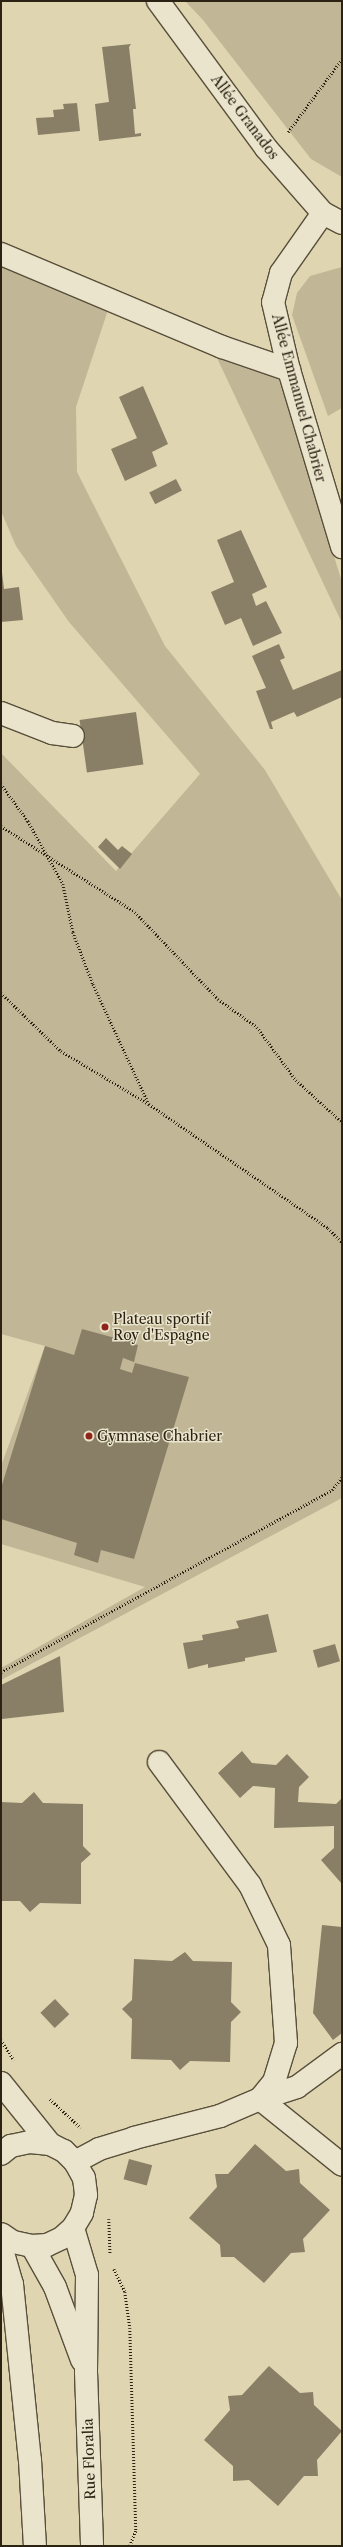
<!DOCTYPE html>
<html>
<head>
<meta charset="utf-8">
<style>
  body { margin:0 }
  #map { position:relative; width:343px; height:2547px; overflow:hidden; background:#dfd5b1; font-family:"Libre Caslon Text",serif }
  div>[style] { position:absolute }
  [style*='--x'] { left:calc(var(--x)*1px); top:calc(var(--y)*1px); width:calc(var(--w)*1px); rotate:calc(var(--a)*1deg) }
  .green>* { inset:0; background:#c1b796 }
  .building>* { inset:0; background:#897f66; transform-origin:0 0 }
  .path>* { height:2.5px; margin-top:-1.25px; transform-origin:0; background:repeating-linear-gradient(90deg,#2c2214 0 1px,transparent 0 3px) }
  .roads { filter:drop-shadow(1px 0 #594f3b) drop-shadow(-1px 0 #594f3b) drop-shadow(0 1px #594f3b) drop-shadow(0 -1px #594f3b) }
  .minor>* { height:22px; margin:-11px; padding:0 11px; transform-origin:11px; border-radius:11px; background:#eae4cc }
  .dots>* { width:11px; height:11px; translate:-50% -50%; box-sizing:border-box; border:2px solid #eae4cc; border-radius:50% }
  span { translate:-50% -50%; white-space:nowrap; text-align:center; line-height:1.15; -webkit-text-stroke:3px #eae4cc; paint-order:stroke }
  .street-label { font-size:14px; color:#2c2214 }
  .poi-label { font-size:14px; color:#2c2214 }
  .left { translate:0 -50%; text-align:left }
  .frame { position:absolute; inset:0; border:2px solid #2c2214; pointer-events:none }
</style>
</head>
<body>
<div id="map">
  <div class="green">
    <div style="clip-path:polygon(185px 1px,342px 1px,342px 177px,311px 159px,203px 20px)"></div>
    <div style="clip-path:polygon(1px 265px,108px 310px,76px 407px,77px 472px,165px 646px,265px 770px,342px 900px,342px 1498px,1px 1680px,1px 1668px,145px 1587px,1px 1544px,1px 1466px,45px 1346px,1px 1334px,1px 753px,116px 871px,200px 774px,69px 622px,16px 546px,1px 511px)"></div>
    <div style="clip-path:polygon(342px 267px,342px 408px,328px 416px,292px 315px,297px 293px,310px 276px)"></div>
    <div style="clip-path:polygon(217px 358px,279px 379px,342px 582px,342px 623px)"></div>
  </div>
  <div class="building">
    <div style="clip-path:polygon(131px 44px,129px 47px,136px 109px,133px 109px,135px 134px,141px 133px,141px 136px,99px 141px,95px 104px,109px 102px,102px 47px)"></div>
    <div style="clip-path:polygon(77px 103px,80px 131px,38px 135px,36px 118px,54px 117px,53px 110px,64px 109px,63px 104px)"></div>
    <div style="clip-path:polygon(143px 386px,168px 444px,152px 452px,157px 466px,125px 481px,111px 449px,137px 438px,119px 397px)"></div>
    <div style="left:176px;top:479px;width:13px;height:30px;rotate:63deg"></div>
    <div style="clip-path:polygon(241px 530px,267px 587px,252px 594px,256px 606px,266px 601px,282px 633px,253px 646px,241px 618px,225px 625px,211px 592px,234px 582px,217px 540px)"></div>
    <div style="clip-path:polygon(1px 564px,4px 589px,19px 587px,23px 620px,1px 622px)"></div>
    <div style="clip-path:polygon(279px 644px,285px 658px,280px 660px,293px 690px,342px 670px,342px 697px,297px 717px,294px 712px,271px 722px,273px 729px,270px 729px,256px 691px,266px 688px,252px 656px)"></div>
    <div style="left:136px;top:712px;width:53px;height:57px;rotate:82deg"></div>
    <div style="clip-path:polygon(106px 838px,118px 850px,122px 846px,132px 854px,120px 869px,98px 847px)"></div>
    <div style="clip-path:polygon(82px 1329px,119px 1339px,120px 1332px,130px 1335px,134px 1344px,138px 1345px,134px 1362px,123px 1358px,120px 1369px,132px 1373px,135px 1363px,189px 1377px,134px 1559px,101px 1550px,98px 1563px,74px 1555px,77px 1543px,1px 1519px,1px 1488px,45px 1346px,74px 1355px)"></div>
    <div style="clip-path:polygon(268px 1614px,277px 1652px,245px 1658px,245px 1661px,208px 1668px,208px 1664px,188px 1669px,183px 1643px,203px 1640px,202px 1635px,239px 1628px,236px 1621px)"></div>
    <div style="left:335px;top:1644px;width:18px;height:23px;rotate:74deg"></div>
    <div style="clip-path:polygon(60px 1656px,64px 1712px,2px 1719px,1px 1685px)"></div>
    <div style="clip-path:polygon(242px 1751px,252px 1763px,276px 1765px,287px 1754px,309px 1777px,299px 1787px,298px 1802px,336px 1804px,342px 1798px,342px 1884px,321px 1860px,334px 1848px,334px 1826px,274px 1828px,275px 1788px,253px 1786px,240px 1798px,218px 1773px)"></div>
    <div style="clip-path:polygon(34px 1792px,43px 1803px,83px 1804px,83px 1846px,91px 1854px,81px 1863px,81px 1904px,40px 1903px,30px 1912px,20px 1901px,1px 1901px,1px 1802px,22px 1803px)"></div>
    <div style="clip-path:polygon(322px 1925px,342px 1927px,342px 2033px,333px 2040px,313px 2013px)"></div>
    <div style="clip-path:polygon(185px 1952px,193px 1961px,232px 1962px,231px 2002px,241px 2012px,231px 2022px,230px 2062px,190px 2061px,180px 2070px,171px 2060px,131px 2059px,132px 2019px,122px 2009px,132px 2000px,134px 1959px,172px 1961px)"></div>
    <div style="left:55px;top:1999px;width:21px;height:20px;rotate:47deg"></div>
    <div style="clip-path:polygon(255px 2144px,286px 2171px,299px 2169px,300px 2183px,330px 2210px,303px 2239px,305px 2252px,291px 2253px,264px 2283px,234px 2257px,221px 2257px,220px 2245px,189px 2218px,217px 2187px,215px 2174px,228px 2174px)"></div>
    <div style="left:129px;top:2159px;width:24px;height:21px;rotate:15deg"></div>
    <div style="clip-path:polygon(269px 2366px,300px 2393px,313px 2392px,314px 2405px,342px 2431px,317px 2460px,318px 2476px,304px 2476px,278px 2506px,249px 2480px,233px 2481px,233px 2466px,204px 2440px,230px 2410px,228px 2396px,242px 2395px)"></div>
  </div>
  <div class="path">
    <div style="--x:288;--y:132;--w:91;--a:-53.5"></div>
    <div style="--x:1;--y:784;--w:46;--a:53.9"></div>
    <div style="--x:28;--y:821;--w:72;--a:60.9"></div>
    <div style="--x:63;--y:884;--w:49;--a:78.2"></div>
    <div style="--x:73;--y:932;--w:56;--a:69"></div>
    <div style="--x:93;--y:984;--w:130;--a:65"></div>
    <div style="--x:1;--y:826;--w:159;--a:32.7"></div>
    <div style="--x:135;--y:912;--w:120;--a:46.3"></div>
    <div style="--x:218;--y:999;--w:48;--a:35.7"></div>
    <div style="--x:257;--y:1027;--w:66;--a:53.7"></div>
    <div style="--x:296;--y:1080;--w:62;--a:42.4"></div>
    <div style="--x:1;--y:993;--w:83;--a:44"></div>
    <div style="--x:61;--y:1051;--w:103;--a:31.1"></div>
    <div style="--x:149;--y:1104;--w:218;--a:34.7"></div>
    <div style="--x:328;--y:1228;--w:20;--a:45"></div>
    <div style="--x:1;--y:1672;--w:378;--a:-28.8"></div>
    <div style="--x:332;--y:1490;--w:16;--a:-52"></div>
    <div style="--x:1;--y:2040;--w:24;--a:57"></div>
    <div style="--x:50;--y:2099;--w:42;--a:43.1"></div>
    <div style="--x:109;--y:2219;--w:35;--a:88"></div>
    <div style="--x:114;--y:2269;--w:25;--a:64"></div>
    <div style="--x:125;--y:2292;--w:36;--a:82"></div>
    <div style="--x:130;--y:2328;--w:203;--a:88.3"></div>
    <div style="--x:136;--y:2531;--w:16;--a:112"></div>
  </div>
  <div class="roads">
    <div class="minor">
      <div style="--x:158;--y:1;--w:182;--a:53.7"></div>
      <div style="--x:266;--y:148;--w:86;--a:48.8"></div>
      <div style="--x:323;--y:213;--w:21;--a:28"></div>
      <div style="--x:323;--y:213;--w:73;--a:125"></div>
      <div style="--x:281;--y:273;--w:30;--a:105"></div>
      <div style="--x:273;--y:302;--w:70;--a:76.8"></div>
      <div style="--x:289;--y:370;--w:185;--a:73.3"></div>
      <div style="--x:1;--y:254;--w:240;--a:22.8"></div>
      <div style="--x:222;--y:347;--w:71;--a:18.9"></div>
      <div style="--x:1;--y:713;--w:55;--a:21.4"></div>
      <div style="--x:52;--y:733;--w:21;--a:8"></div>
      <div style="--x:1;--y:2083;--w:78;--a:51.2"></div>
      <div style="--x:260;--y:2099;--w:105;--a:38.8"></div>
      <div style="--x:260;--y:2099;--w:39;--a:-18"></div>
      <div style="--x:297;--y:2087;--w:56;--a:-36.3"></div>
      <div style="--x:1;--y:2154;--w:13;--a:-39"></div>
      <div style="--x:11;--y:2146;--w:19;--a:-12"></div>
      <div style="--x:30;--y:2142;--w:20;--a:6"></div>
      <div style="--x:50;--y:2144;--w:16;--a:27"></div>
      <div style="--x:64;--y:2151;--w:16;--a:45"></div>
      <div style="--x:75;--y:2162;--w:18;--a:61"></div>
      <div style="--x:84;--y:2178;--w:17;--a:83"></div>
      <div style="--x:86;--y:2195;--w:18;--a:103"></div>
      <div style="--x:82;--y:2213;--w:17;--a:121"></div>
      <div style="--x:73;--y:2228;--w:15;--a:138"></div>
      <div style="--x:62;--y:2238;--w:17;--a:155"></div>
      <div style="--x:47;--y:2245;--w:15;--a:176"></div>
      <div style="--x:32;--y:2246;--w:19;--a:-168"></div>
      <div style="--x:13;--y:2242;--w:14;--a:-146"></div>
      <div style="--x:75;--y:2162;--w:27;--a:-28"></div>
      <div style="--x:99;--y:2149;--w:37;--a:-17"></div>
      <div style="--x:134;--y:2138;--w:89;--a:-14.3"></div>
      <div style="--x:220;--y:2116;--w:43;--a:-23"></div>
      <div style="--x:260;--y:2099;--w:22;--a:-51"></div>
      <div style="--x:274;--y:2082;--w:41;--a:-72.9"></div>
      <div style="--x:286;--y:2043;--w:98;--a:-94.1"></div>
      <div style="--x:279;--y:1945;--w:67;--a:-115.8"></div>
      <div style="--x:250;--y:1885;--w:153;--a:-126.5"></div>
      <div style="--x:73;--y:2228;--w:49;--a:73.4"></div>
      <div style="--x:87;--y:2275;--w:97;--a:90.6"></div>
      <div style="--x:86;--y:2372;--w:174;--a:88"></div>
      <div style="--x:1;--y:2246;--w:40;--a:74"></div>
      <div style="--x:12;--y:2284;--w:177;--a:84.2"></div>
      <div style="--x:30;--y:2460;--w:86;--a:86.7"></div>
      <div style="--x:32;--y:2246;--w:47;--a:60.7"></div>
      <div style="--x:55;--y:2287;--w:78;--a:69.7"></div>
    </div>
  </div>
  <div class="dots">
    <div style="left:105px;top:1327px;background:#8f2418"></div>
    <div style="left:89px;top:1436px;background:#8f2418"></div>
  </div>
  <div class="street-label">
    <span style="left:245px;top:117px;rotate:53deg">Allée Granados</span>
    <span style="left:299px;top:398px;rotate:75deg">Allée Emmanuel Chabrier</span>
    <span style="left:89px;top:2459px;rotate:-92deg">Rue Floralia</span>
  </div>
  <div class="poi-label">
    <span class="left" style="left:113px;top:1327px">Plateau sportif<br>Roy d'Espagne</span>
    <span class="left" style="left:97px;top:1436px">Gymnase Chabrier</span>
  </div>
  <div class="frame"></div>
</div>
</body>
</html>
